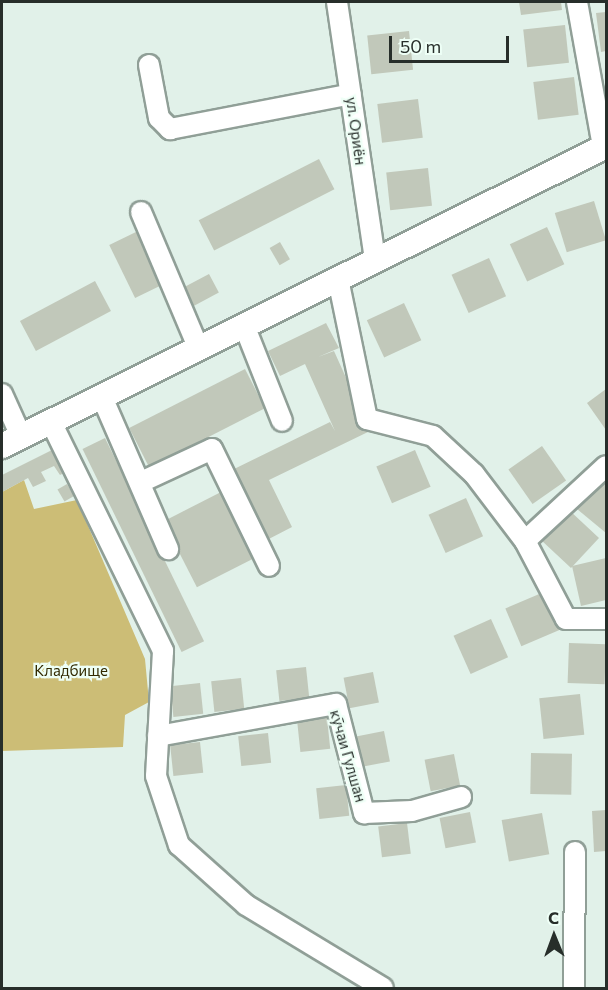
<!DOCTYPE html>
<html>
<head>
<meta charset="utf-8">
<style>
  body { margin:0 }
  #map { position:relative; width:608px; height:990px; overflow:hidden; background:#e1f1e9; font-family:Commissioner,sans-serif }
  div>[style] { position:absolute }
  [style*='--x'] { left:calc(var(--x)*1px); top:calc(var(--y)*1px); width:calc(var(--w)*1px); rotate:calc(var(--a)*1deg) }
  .green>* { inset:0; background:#ccbd76 }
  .building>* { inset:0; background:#c1c8ba; transform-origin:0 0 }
  .roads { filter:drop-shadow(2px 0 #909f97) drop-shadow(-2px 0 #909f97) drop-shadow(0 2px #909f97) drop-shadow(0 -2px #909f97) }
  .minor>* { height:20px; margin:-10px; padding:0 10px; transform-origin:10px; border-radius:10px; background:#fff }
  .major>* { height:24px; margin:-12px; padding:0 12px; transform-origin:12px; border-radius:12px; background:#fff }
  span { translate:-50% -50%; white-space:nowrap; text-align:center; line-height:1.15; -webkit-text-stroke:4.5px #eefff6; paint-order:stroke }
  .street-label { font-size:15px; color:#272e2a }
  .park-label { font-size:15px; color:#322a00 }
  .frame { position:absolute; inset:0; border:3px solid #272e2a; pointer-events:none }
  .north { position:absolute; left:524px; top:906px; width:60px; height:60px; -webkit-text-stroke:4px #eefff6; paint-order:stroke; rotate:359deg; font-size:16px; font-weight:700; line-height:24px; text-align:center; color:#272e2a }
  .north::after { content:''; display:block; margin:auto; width:21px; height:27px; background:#272e2a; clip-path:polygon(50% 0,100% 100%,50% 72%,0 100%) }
  .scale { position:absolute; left:389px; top:36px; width:120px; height:27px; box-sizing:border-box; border:3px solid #272e2a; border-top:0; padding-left:8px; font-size:18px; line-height:21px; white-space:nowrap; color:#272e2a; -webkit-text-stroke:4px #eefff6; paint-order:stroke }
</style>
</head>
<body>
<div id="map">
  <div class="green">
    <div style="clip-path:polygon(24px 480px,34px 509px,77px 500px,145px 659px,149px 702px,125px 715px,123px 747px,2px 751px,2px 492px)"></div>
  </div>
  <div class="building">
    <div style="clip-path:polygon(519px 2px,561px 2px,562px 10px,521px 15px)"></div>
    <div style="clip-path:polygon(606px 12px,606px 51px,601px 52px,596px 13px)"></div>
    <div style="left:565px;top:25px;width:38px;height:42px;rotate:84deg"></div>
    <div style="left:409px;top:31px;width:39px;height:42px;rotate:84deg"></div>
    <div style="left:574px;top:77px;width:38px;height:41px;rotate:83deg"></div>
    <div style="left:418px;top:99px;width:39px;height:41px;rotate:83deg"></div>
    <div style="left:319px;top:159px;width:34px;height:135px;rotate:63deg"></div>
    <div style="left:428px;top:168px;width:38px;height:42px;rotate:84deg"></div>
    <div style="left:594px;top:201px;width:41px;height:41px;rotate:73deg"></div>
    <div style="left:547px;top:227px;width:41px;height:41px;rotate:65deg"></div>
    <div style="left:138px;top:231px;width:59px;height:32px;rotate:64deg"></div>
    <div style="left:280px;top:242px;width:20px;height:12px;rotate:60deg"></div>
    <div style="left:489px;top:258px;width:42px;height:41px;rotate:66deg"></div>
    <div style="left:209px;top:274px;width:21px;height:38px;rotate:62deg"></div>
    <div style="left:95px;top:281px;width:34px;height:85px;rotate:62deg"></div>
    <div style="left:404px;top:303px;width:41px;height:41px;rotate:65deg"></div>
    <div style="clip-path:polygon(326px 323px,339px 348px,318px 357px,334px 351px,370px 431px,269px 480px,292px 527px,263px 542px,228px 472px,330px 422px,335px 431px,305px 364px,280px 376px,268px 351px)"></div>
    <div style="left:245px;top:369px;width:44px;height:130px;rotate:63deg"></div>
    <div style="clip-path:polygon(606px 389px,606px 430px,587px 403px)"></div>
    <div style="left:105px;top:438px;width:226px;height:25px;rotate:64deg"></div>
    <div style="left:542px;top:446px;width:42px;height:41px;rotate:55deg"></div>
    <div style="clip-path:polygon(58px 447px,72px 469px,60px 475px,54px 466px,41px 472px,46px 481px,33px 487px,28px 478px,2px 492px,2px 475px)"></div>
    <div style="left:415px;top:450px;width:40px;height:42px;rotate:67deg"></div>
    <div style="clip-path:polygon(603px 478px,606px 480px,606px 533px,577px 509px)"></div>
    <div style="left:67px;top:484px;width:14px;height:11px;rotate:60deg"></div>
    <div style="left:223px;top:491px;width:74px;height:67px;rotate:63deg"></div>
    <div style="left:466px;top:498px;width:42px;height:41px;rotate:66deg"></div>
    <div style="left:569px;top:510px;width:41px;height:41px;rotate:43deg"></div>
    <div style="clip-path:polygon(606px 558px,606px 600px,581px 606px,572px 566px)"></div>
    <div style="left:544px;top:592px;width:41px;height:42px;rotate:67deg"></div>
    <div style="left:491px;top:619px;width:42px;height:41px;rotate:66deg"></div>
    <div style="left:569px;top:643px;width:37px;height:40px;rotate:2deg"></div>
    <div style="left:306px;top:667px;width:31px;height:30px;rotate:84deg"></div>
    <div style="left:373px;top:672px;width:31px;height:30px;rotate:79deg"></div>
    <div style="left:241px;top:678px;width:31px;height:30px;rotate:84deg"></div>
    <div style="left:200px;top:683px;width:31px;height:30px;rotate:84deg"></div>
    <div style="left:580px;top:694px;width:41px;height:41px;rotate:84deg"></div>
    <div style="left:327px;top:718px;width:31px;height:30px;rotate:84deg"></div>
    <div style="left:384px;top:731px;width:31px;height:31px;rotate:79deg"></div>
    <div style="left:268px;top:733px;width:30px;height:30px;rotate:84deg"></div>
    <div style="left:200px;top:742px;width:31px;height:30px;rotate:84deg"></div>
    <div style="left:531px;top:753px;width:41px;height:41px;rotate:1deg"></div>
    <div style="left:454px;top:754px;width:32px;height:30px;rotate:79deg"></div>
    <div style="left:346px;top:785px;width:31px;height:30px;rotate:84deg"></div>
    <div style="clip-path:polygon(606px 810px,606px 851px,594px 852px,592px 811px)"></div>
    <div style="left:470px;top:812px;width:31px;height:31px;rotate:79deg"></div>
    <div style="left:542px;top:813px;width:42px;height:41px;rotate:80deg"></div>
    <div style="left:407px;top:823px;width:31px;height:29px;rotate:83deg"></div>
  </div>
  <div class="roads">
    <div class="minor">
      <div style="--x:337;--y:2;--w:261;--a:81.6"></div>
      <div style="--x:577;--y:2;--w:147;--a:79.8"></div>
      <div style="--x:149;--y:65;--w:54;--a:79.3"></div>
      <div style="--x:159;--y:118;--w:16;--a:45"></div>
      <div style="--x:170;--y:129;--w:184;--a:-10.9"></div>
      <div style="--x:141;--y:212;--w:147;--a:67.1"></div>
      <div style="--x:338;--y:279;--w:143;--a:78.3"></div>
      <div style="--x:367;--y:419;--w:68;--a:14.4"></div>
      <div style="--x:433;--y:436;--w:56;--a:42.8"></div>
      <div style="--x:474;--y:474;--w:84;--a:52.7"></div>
      <div style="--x:525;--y:541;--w:88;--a:62.3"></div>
      <div style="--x:566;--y:619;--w:40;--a:0"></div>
      <div style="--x:244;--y:325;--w:103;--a:68.4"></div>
      <div style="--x:2;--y:394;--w:46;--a:65.7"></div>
      <div style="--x:102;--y:397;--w:166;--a:66.5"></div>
      <div style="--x:51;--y:422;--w:255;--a:63.9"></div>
      <div style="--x:163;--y:651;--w:125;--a:93.2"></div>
      <div style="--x:156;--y:776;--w:73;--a:71.6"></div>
      <div style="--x:179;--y:845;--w:90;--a:41.8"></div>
      <div style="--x:246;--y:905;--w:160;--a:31.2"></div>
      <div style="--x:141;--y:482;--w:78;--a:-24.9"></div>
      <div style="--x:212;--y:449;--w:130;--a:64"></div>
      <div style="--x:525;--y:541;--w:110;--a:-42.8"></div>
      <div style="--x:158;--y:736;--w:181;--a:-10.2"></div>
      <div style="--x:336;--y:704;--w:113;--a:75.6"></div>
      <div style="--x:364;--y:813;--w:48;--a:-2.4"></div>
      <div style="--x:412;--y:811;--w:51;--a:-15.9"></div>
      <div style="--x:574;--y:988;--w:136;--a:-89.6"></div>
    </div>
    <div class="major">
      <div style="--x:2;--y:446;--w:674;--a:-26.41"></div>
    </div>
  </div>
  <div class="street-label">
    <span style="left:356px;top:131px;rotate:82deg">ул. Ориён</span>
    <span style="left:348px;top:756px;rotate:74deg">кӯчаи Гулшан</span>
  </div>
  <div class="park-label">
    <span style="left:71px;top:671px">Кладбище</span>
  </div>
  <div class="frame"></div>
  <div class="north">С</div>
  <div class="scale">50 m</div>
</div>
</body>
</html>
